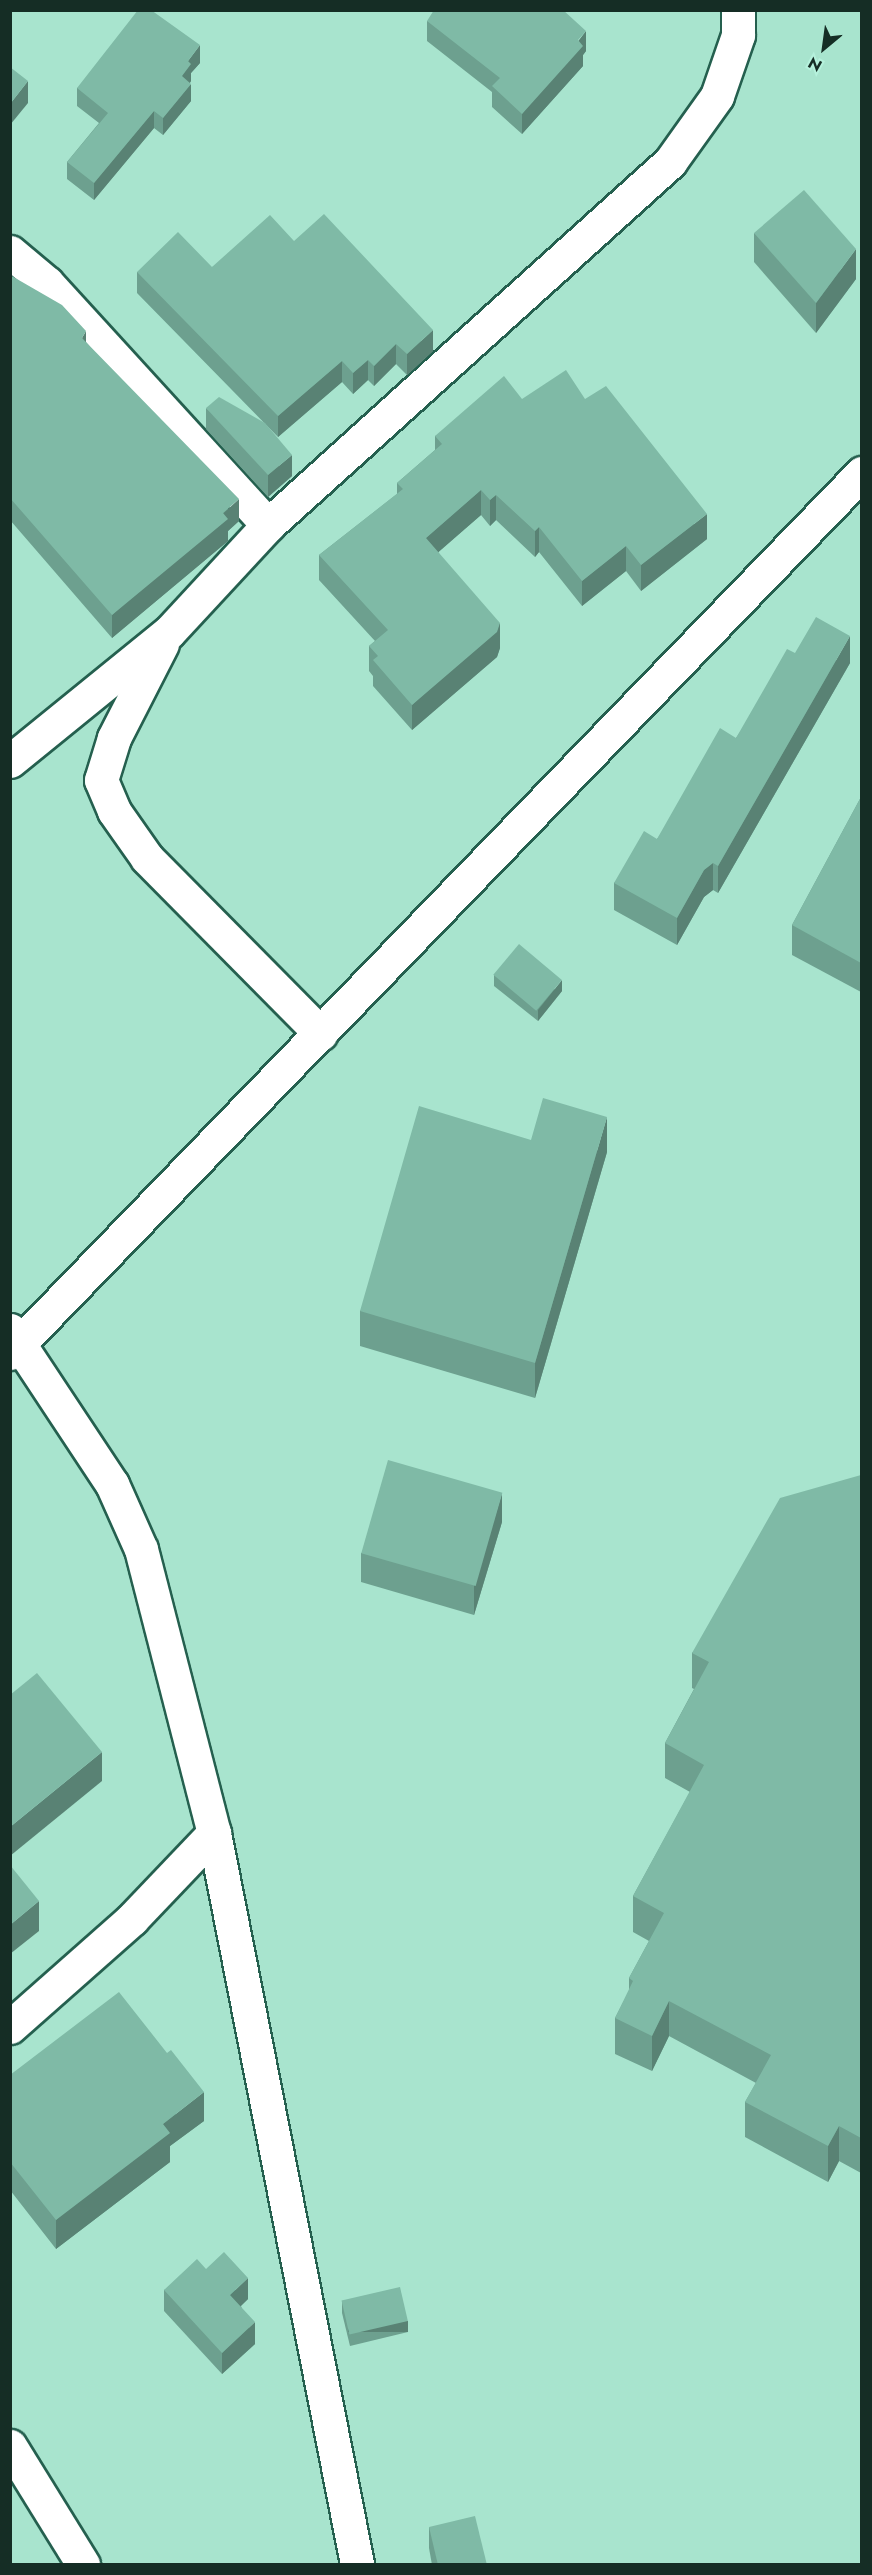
<!DOCTYPE html>
<html>
<head>
<meta charset="utf-8">
<style>
  body { margin:0 }
  #map { position:relative; width:872px; height:2575px; overflow:hidden; background:#a8e4ce; font-family:Jost,sans-serif }
  div>[style] { position:absolute }
  [style*='--x'] { left:calc(var(--x)*1px); top:calc(var(--y)*1px); width:calc(var(--w)*1px); rotate:calc(var(--a)*1deg) }
  .roads { filter:drop-shadow(2px 0 #25604f) drop-shadow(-2px 0 #25604f) drop-shadow(0 2px #25604f) drop-shadow(0 -2px #25604f) }
  .minor>* { height:33px; margin:-16.5px; padding:0 16.5px; transform-origin:16.5px; border-radius:16.5px; background:#fff }
  .wall>* { inset:0; background:#6da08f }
  .shaded-wall>* { inset:0; background:#598274; transform-origin:0 0 }
  .building>* { inset:0; background:#7fbaa6; transform-origin:0 0 }
  span { translate:-50% -50%; white-space:nowrap; text-align:center; line-height:1.15; -webkit-text-stroke:5px #b5f1dc; paint-order:stroke }
  .frame { position:absolute; inset:0; border:12px solid #152d25; pointer-events:none }
  .north { position:absolute; left:794px; top:18px; width:60px; height:60px; -webkit-text-stroke:4px #b5f1dc; paint-order:stroke; rotate:209deg; font-size:16px; font-weight:700; line-height:24px; text-align:center; color:#152d25 }
  .north::after { content:''; display:block; margin:auto; width:21px; height:27px; background:#152d25; clip-path:polygon(50% 0,100% 100%,50% 72%,0 100%) }
</style>
</head>
<body>
<div id="map">
  <div class="roads">
    <div class="minor">
      <div style="--x:10;--y:252;--w:48;--a:40"></div>
      <div style="--x:47;--y:283;--w:328;--a:47.6"></div>
      <div style="--x:162;--y:644;--w:106;--a:117.1"></div>
      <div style="--x:114;--y:738;--w:44;--a:107.2"></div>
      <div style="--x:101;--y:780;--w:34;--a:67"></div>
      <div style="--x:114;--y:811;--w:57;--a:54.9"></div>
      <div style="--x:147;--y:858;--w:247;--a:45.3"></div>
      <div style="--x:10;--y:761;--w:205;--a:-39.1"></div>
      <div style="--x:169;--y:632;--w:146;--a:-47.2"></div>
      <div style="--x:268;--y:525;--w:542;--a:-42.08"></div>
      <div style="--x:670;--y:162;--w:81;--a:-54.5"></div>
      <div style="--x:717;--y:96;--w:65;--a:-71"></div>
      <div style="--x:738;--y:35;--w:25;--a:-90"></div>
      <div style="--x:10;--y:1330;--w:185;--a:56.5"></div>
      <div style="--x:112;--y:1484;--w:71;--a:66"></div>
      <div style="--x:141;--y:1549;--w:293;--a:75.6"></div>
      <div style="--x:214;--y:1833;--w:745;--a:78.93"></div>
      <div style="--x:10;--y:1353;--w:1225;--a:-45.93"></div>
      <div style="--x:10;--y:2027;--w:163;--a:-41.5"></div>
      <div style="--x:132;--y:1919;--w:119;--a:-46.4"></div>
      <div style="--x:10;--y:2446;--w:139;--a:58.3"></div>
    </div>
  </div>
  <div class="wall">
    <div style="clip-path:polygon(427px 21px,586px 51px,583px 55px,583px 66px,522px 134px,492px 107px,492px 92px,427px 41px)"></div>
    <div style="clip-path:polygon(200px 63px,191px 73px,191px 81px,190px 83px,191px 101px,163px 135px,154px 128px,94px 200px,67px 179px,67px 162px,99px 123px,77px 106px,77px 88px)"></div>
    <div style="clip-path:polygon(754px 233px,856px 279px,816px 333px,754px 262px)"></div>
    <div style="clip-path:polygon(294px 241px,433px 351px,407px 375px,396px 364px,374px 386px,368px 380px,353px 394px,342px 382px,278px 437px,137px 293px,137px 272px,212px 267px)"></div>
    <div style="clip-path:polygon(10px 275px,86px 342px,239px 521px,228px 531px,228px 541px,112px 638px,10px 520px)"></div>
    <div style="clip-path:polygon(522px 399px,585px 399px,707px 539px,641px 591px,626px 571px,582px 606px,539px 552px,535px 557px,496px 520px,490px 526px,481px 515px,438px 552px,500px 648px,497px 657px,412px 730px,373px 686px,373px 676px,369px 671px,369px 646px,375px 641px,319px 580px,319px 555px,397px 494px,397px 483px,435px 450px,435px 436px)"></div>
    <div style="clip-path:polygon(206px 408px,292px 476px,268px 497px,206px 429px)"></div>
    <div style="clip-path:polygon(795px 653px,850px 663px,718px 893px,713px 890px,704px 897px,677px 945px,614px 910px,614px 883px,657px 839px,736px 738px)"></div>
    <div style="clip-path:polygon(861px 797px,861px 992px,792px 955px,792px 925px)"></div>
    <div style="clip-path:polygon(494px 975px,562px 991px,538px 1021px,494px 986px)"></div>
    <div style="clip-path:polygon(531px 1140px,607px 1152px,535px 1398px,360px 1346px,360px 1311px)"></div>
    <div style="clip-path:polygon(861px 1475px,861px 2173px,839px 2161px,828px 2182px,745px 2137px,745px 2102px,756px 2083px,669px 2036px,652px 2071px,615px 2054px,615px 2018px,629px 1991px,629px 1978px,649px 1941px,633px 1932px,633px 1896px,690px 1792px,665px 1778px,665px 1743px,694px 1689px,692px 1688px,692px 1653px)"></div>
    <div style="clip-path:polygon(502px 1522px,474px 1615px,361px 1582px,361px 1553px)"></div>
    <div style="clip-path:polygon(10px 2075px,204px 2121px,170px 2146px,170px 2162px,56px 2249px,10px 2190px)"></div>
    <div style="clip-path:polygon(206px 2269px,248px 2299px,241px 2306px,255px 2344px,222px 2374px,164px 2311px,164px 2290px)"></div>
    <div style="clip-path:polygon(342px 2301px,408px 2332px,350px 2346px,342px 2313px)"></div>
    <div style="clip-path:polygon(429px 2527px,487px 2565px,432px 2565px,429px 2548px)"></div>
  </div>
  <div class="shaded-wall">
    <div style="clip-path:polygon(586px 31px,586px 51px,583px 55px,583px 66px,522px 134px,522px 114px)"></div>
    <div style="clip-path:polygon(200px 45px,200px 63px,191px 73px,191px 81px,182px 93px,182px 76px,188px 61px)"></div>
    <div style="clip-path:polygon(28px 81px,28px 103px,10px 125px,10px 104px)"></div>
    <div style="clip-path:polygon(191px 84px,191px 101px,163px 135px,163px 118px)"></div>
    <div style="clip-path:polygon(154px 111px,154px 128px,94px 200px,94px 183px)"></div>
    <div style="clip-path:polygon(856px 249px,856px 279px,816px 333px,816px 303px)"></div>
    <div style="clip-path:polygon(433px 330px,433px 351px,407px 375px,407px 354px)"></div>
    <div style="clip-path:polygon(86px 331px,86px 353px,82px 338px)"></div>
    <div style="clip-path:polygon(396px 344px,396px 364px,374px 386px,374px 366px)"></div>
    <div style="clip-path:polygon(368px 360px,368px 380px,353px 394px,353px 373px)"></div>
    <div style="clip-path:polygon(342px 361px,342px 382px,278px 437px,278px 416px)"></div>
    <div style="clip-path:polygon(292px 455px,292px 476px,268px 497px,268px 475px)"></div>
    <div style="clip-path:polygon(481px 490px,481px 515px,426px 563px,426px 538px)"></div>
    <div style="clip-path:polygon(496px 495px,496px 520px,490px 526px,490px 500px)"></div>
    <div style="clip-path:polygon(239px 499px,239px 521px,228px 531px,228px 541px,112px 638px,112px 615px)"></div>
    <div style="clip-path:polygon(707px 514px,707px 539px,641px 591px,641px 565px)"></div>
    <div style="clip-path:polygon(539px 527px,539px 552px,535px 557px,535px 531px)"></div>
    <div style="clip-path:polygon(626px 546px,626px 571px,582px 606px,582px 581px)"></div>
    <div style="clip-path:polygon(500px 623px,500px 648px,497px 657px,412px 730px,412px 705px)"></div>
    <div style="clip-path:polygon(850px 636px,850px 663px,718px 893px,718px 866px)"></div>
    <div style="clip-path:polygon(713px 863px,713px 890px,704px 897px,677px 945px,677px 918px,704px 870px)"></div>
    <div style="clip-path:polygon(562px 980px,562px 991px,538px 1021px,538px 1010px)"></div>
    <div style="clip-path:polygon(607px 1117px,607px 1152px,535px 1398px,535px 1363px)"></div>
    <div style="clip-path:polygon(502px 1493px,502px 1522px,474px 1615px,474px 1586px)"></div>
    <div style="clip-path:polygon(102px 1752px,102px 1781px,10px 1856px,10px 1827px)"></div>
    <div style="clip-path:polygon(39px 1901px,39px 1931px,10px 1954px,10px 1925px)"></div>
    <div style="clip-path:polygon(669px 2001px,669px 2036px,652px 2071px,652px 2036px)"></div>
    <div style="clip-path:polygon(204px 2092px,204px 2121px,170px 2146px,170px 2162px,56px 2249px,56px 2220px,163px 2124px)"></div>
    <div style="clip-path:polygon(839px 2126px,839px 2161px,828px 2182px,828px 2146px)"></div>
    <div style="clip-path:polygon(248px 2278px,248px 2299px,230px 2316px,230px 2295px)"></div>
    <div style="left:408px;top:2321px;width:11px;height:60px;rotate:90deg"></div>
    <div style="clip-path:polygon(255px 2322px,255px 2344px,222px 2374px,222px 2353px)"></div>
  </div>
  <div class="building">
    <div style="clip-path:polygon(138px 10px,151px 10px,200px 45px,188px 61px,191px 64px,182px 76px,191px 84px,163px 118px,154px 111px,94px 183px,67px 162px,108px 113px,77px 88px)"></div>
    <div style="clip-path:polygon(434px 10px,563px 10px,586px 31px,578px 40px,583px 46px,522px 114px,492px 86px,500px 78px,427px 21px)"></div>
    <div style="clip-path:polygon(10px 67px,28px 81px,10px 104px)"></div>
    <div style="clip-path:polygon(804px 190px,856px 249px,816px 303px,754px 233px)"></div>
    <div style="clip-path:polygon(324px 214px,433px 330px,407px 354px,396px 344px,374px 366px,368px 360px,353px 373px,342px 361px,278px 416px,137px 272px,178px 232px,212px 267px,270px 215px,294px 241px)"></div>
    <div style="clip-path:polygon(10px 275px,62px 305px,86px 331px,82px 338px,239px 499px,223px 513px,228px 519px,112px 615px,10px 498px)"></div>
    <div style="clip-path:polygon(566px 370px,585px 399px,606px 386px,707px 514px,641px 565px,626px 546px,582px 581px,539px 527px,535px 531px,496px 495px,490px 500px,481px 490px,426px 538px,500px 623px,497px 632px,412px 705px,373px 660px,378px 656px,369px 646px,388px 630px,319px 555px,403px 489px,397px 483px,442px 444px,435px 436px,504px 376px,522px 399px)"></div>
    <div style="clip-path:polygon(219px 397px,265px 423px,292px 455px,268px 475px,206px 408px)"></div>
    <div style="clip-path:polygon(816px 617px,850px 636px,718px 866px,713px 863px,704px 870px,677px 918px,614px 883px,644px 831px,657px 839px,720px 728px,736px 738px,787px 649px,795px 653px)"></div>
    <div style="clip-path:polygon(861px 797px,861px 963px,792px 925px)"></div>
    <div style="left:519px;top:944px;width:56px;height:40px;rotate:40deg"></div>
    <div style="clip-path:polygon(543px 1098px,607px 1117px,535px 1363px,360px 1311px,419px 1106px,531px 1140px)"></div>
    <div style="left:388px;top:1460px;width:119px;height:97px;rotate:16deg"></div>
    <div style="clip-path:polygon(861px 1475px,861px 2138px,839px 2126px,828px 2146px,745px 2102px,771px 2055px,669px 2001px,652px 2036px,615px 2018px,633px 1981px,629px 1978px,664px 1913px,633px 1896px,704px 1765px,665px 1743px,709px 1662px,692px 1653px,780px 1498px)"></div>
    <div style="clip-path:polygon(37px 1673px,102px 1752px,10px 1827px,10px 1695px)"></div>
    <div style="clip-path:polygon(10px 1865px,39px 1901px,10px 1925px)"></div>
    <div style="clip-path:polygon(119px 1992px,167px 2053px,171px 2050px,204px 2092px,163px 2124px,170px 2133px,56px 2220px,10px 2162px,10px 2075px)"></div>
    <div style="clip-path:polygon(224px 2252px,248px 2278px,230px 2295px,255px 2322px,222px 2353px,164px 2290px,197px 2259px,206px 2269px)"></div>
    <div style="left:400px;top:2287px;width:35px;height:60px;rotate:77deg"></div>
    <div style="clip-path:polygon(475px 2516px,487px 2565px,438px 2565px,429px 2527px)"></div>
  </div>
  <div class="frame"></div>
  <div class="north">N</div>
</div>
</body>
</html>
